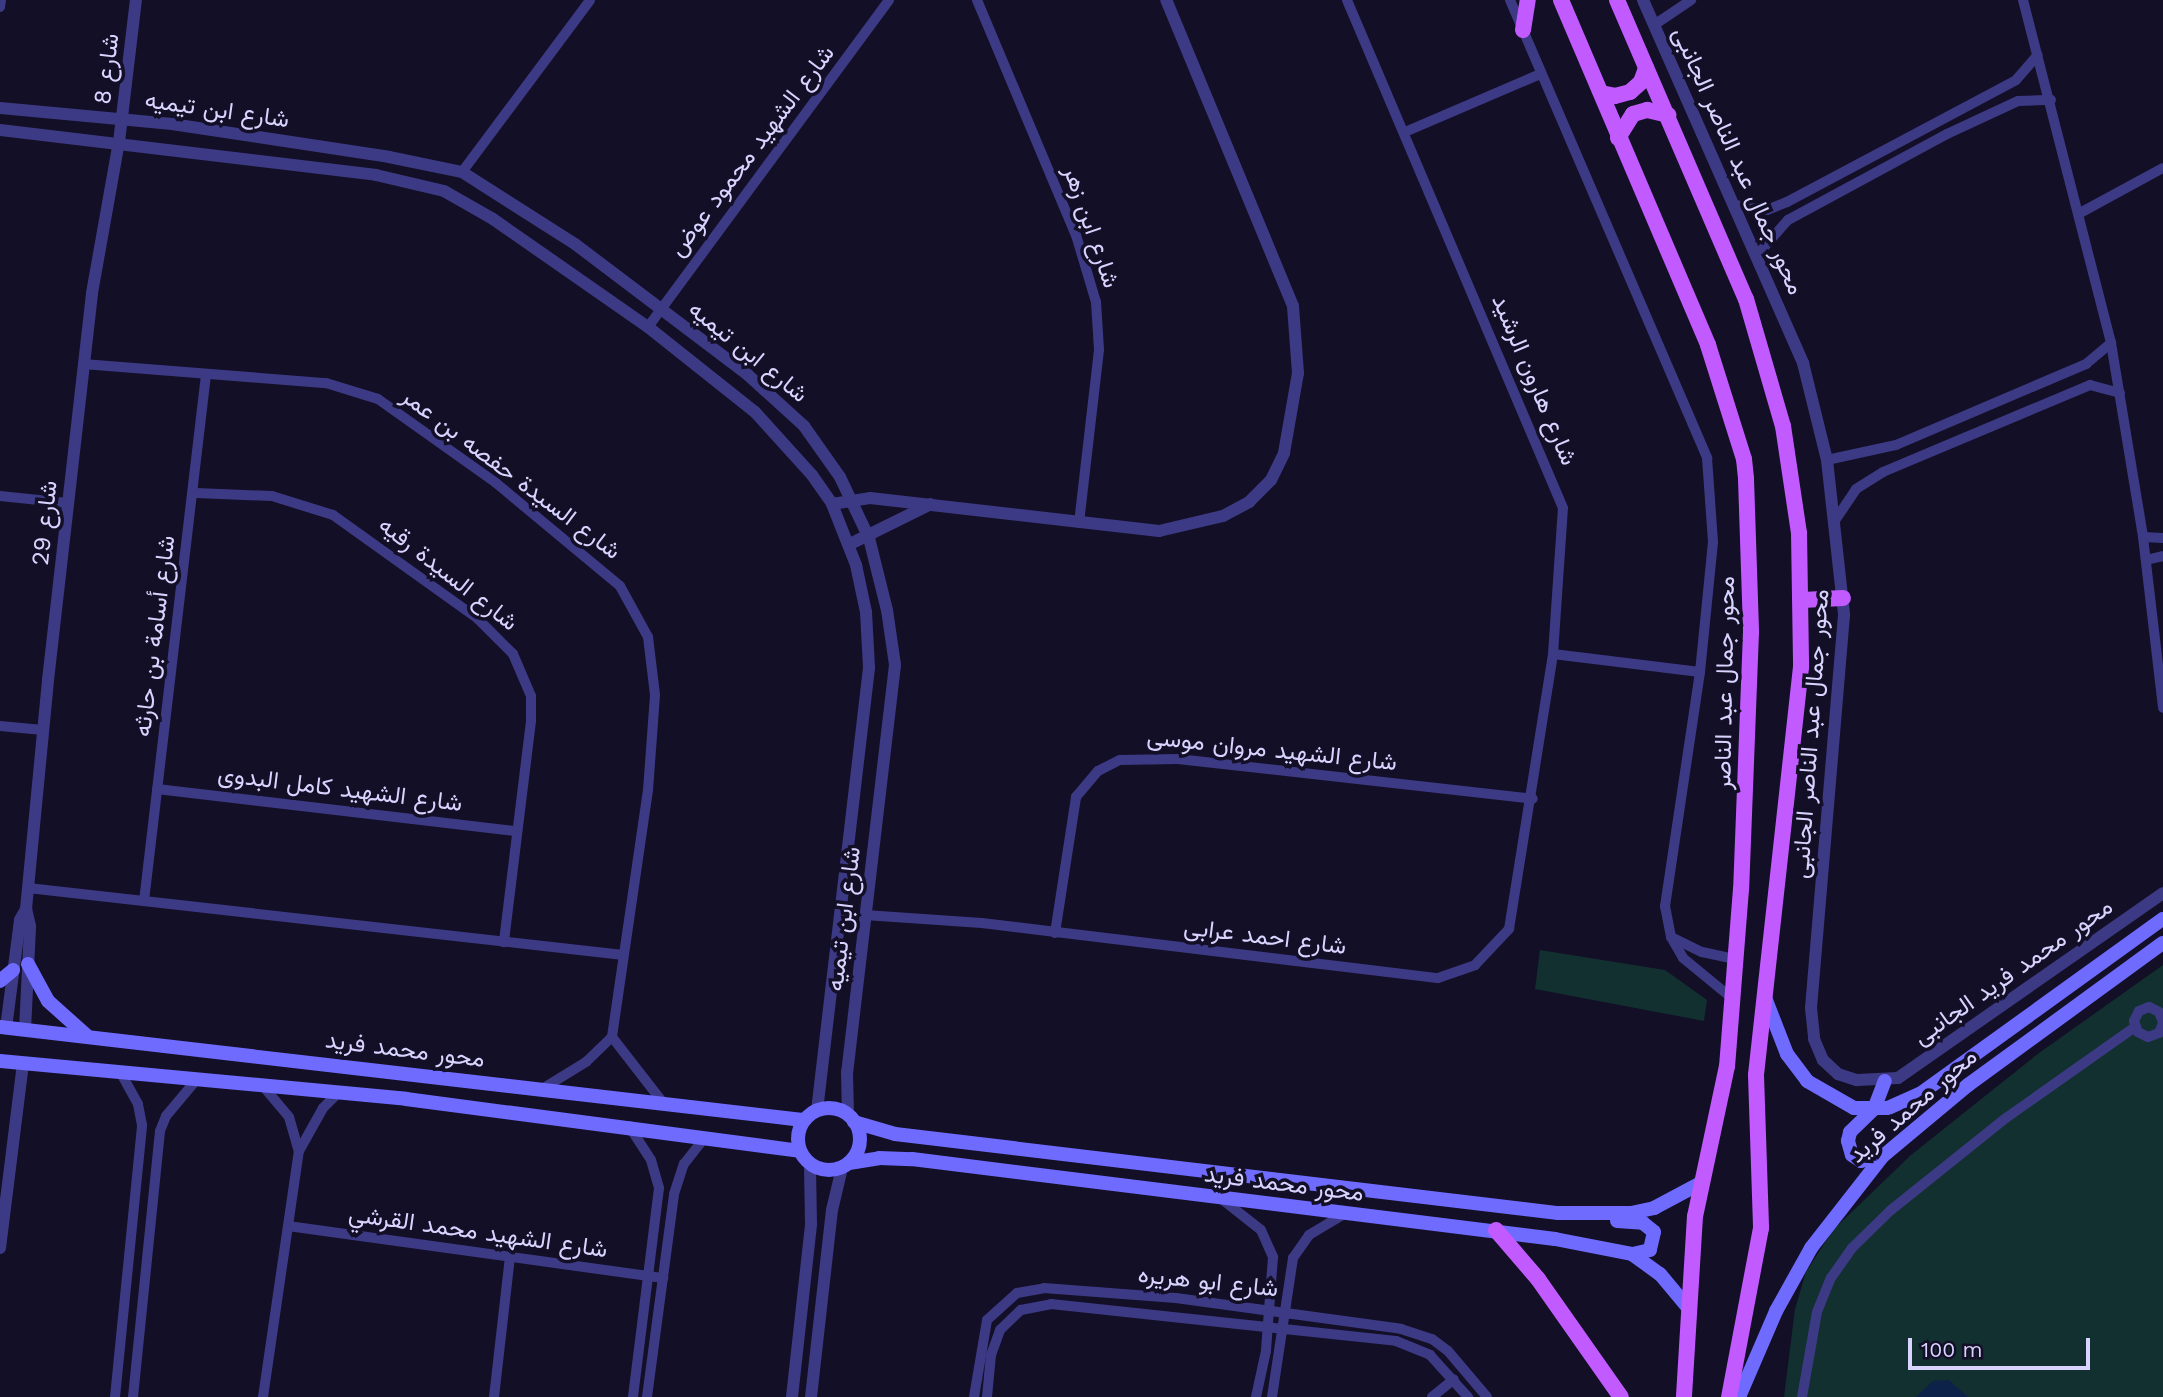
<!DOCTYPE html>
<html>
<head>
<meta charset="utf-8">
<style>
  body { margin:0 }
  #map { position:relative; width:2163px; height:1397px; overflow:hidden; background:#130f26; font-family:"Work Sans",Vazirmatn,sans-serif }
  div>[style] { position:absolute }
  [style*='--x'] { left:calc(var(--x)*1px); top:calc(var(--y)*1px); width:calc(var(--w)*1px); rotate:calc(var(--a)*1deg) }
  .green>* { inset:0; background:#12302f }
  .water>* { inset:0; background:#0c2248 }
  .minor>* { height:10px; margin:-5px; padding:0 5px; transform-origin:5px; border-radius:5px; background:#3d3a85 }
  .tertiary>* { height:12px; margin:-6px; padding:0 6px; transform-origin:6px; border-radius:6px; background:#3d3a85 }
  .secondary>* { height:14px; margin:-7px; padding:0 7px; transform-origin:7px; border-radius:7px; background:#6f6bff }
  .secondary>.ring { margin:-7px; padding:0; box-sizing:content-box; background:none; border:14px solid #6f6bff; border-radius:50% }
  .primary>* { height:16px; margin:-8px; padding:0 8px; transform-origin:8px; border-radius:8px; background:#c25bff }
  span { translate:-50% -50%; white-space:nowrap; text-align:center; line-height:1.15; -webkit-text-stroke:7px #130f26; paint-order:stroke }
  .street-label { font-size:24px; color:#d9d4ff }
  .scale { position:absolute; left:1908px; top:1338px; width:182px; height:32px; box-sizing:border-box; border:4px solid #d9d4ff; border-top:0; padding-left:9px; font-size:21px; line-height:24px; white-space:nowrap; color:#d9d4ff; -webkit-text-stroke:5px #130f26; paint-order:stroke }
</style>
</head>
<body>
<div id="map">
  <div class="green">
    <div style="clip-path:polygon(1540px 950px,1665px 970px,1707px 1000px,1704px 1021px,1535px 989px)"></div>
    <div style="clip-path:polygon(2163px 965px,2163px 1397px,1784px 1397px,1795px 1309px,1806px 1272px,1833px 1230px,1911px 1155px,2039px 1053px)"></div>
  </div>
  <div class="water">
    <div style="clip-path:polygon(1949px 1380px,1968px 1397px,1916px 1397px,1933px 1381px)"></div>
  </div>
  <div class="minor">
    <div style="--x:977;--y:0;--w:255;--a:67.2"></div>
    <div style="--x:1076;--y:235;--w:70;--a:73.4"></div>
    <div style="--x:1096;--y:302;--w:48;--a:86.4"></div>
    <div style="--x:1099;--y:350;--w:174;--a:96.6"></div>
    <div style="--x:1510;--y:0;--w:499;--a:66.7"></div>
    <div style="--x:1707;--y:458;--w:84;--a:85.9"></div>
    <div style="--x:1713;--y:542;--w:131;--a:95.7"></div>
    <div style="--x:1700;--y:672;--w:237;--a:98.5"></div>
    <div style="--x:1665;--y:906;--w:32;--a:79"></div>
    <div style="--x:1671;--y:937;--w:24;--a:60"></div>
    <div style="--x:1683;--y:958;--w:65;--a:39.4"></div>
    <div style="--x:2023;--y:0;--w:354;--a:75.6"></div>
    <div style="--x:2111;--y:343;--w:197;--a:80.6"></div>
    <div style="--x:2143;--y:537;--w:172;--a:83.3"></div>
    <div style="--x:0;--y:7;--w:7;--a:-82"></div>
    <div style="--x:1654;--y:25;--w:45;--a:-34"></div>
    <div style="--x:1405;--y:132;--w:147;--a:-23.2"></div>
    <div style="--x:462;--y:172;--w:214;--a:-53.3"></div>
    <div style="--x:1735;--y:205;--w:32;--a:9"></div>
    <div style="--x:1767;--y:210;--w:22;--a:-22"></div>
    <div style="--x:1787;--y:202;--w:259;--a:-28"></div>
    <div style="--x:2016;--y:80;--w:33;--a:-49"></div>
    <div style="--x:2080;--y:213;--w:94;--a:-28.5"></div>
    <div style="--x:1757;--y:255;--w:47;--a:-48.5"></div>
    <div style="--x:1788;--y:220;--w:181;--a:-28.4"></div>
    <div style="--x:1947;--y:134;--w:78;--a:-24.9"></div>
    <div style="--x:2018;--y:101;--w:33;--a:-2"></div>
    <div style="--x:648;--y:327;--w:406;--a:-53.6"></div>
    <div style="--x:83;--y:364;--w:244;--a:4.5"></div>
    <div style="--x:326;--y:383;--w:54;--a:17.1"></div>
    <div style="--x:378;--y:399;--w:145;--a:35.4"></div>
    <div style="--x:496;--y:483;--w:161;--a:39.7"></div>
    <div style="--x:620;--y:586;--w:58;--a:61.2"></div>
    <div style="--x:648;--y:637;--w:58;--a:83.1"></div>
    <div style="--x:655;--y:695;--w:95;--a:94.2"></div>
    <div style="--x:648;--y:790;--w:250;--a:98.3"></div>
    <div style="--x:1827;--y:460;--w:71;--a:-12.3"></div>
    <div style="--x:1896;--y:445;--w:207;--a:-23.1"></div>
    <div style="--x:2086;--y:364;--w:33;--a:-40"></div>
    <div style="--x:196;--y:493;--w:76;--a:2.3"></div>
    <div style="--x:272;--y:496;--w:64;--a:17.3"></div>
    <div style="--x:333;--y:515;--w:177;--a:35.6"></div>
    <div style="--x:477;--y:618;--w:51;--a:45"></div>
    <div style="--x:513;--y:654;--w:46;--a:66.8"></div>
    <div style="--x:531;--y:696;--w:25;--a:90"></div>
    <div style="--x:531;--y:721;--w:223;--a:97"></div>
    <div style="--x:0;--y:496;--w:68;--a:5.9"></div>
    <div style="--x:1836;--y:519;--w:36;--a:-56"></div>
    <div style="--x:1856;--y:489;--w:32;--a:-32"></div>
    <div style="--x:1883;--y:472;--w:225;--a:-22.8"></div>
    <div style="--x:2090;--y:385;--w:31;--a:15"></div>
    <div style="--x:2143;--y:537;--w:20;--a:3"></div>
    <div style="--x:2146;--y:560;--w:17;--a:-13"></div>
    <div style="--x:1553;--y:654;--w:148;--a:7"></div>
    <div style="--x:0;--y:726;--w:43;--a:5.3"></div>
    <div style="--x:157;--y:789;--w:362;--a:6.7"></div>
    <div style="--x:28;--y:888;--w:599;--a:6.42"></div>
    <div style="--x:144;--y:901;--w:530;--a:-83.28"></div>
    <div style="--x:865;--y:915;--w:117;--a:3.9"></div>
    <div style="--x:982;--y:923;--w:459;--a:6.9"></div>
    <div style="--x:1438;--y:978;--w:39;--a:-19"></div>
    <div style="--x:1475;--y:965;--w:50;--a:-46.6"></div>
    <div style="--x:1509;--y:929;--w:278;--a:-80.9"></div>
    <div style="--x:1553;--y:654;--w:146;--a:-86.1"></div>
    <div style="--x:1563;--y:508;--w:552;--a:-113.04"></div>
    <div style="--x:1055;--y:933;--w:138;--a:-81.2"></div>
    <div style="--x:1076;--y:797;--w:34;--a:-50"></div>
    <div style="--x:1098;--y:771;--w:25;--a:-27"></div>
    <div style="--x:1120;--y:760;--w:58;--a:-1"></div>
    <div style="--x:1178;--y:759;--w:357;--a:6.4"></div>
    <div style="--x:1671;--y:937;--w:34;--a:26"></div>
    <div style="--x:1702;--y:952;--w:35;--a:12"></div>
    <div style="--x:2163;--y:1022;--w:11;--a:-112"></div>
    <div style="--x:2159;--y:1012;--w:11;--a:-153"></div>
    <div style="--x:2149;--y:1007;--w:11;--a:158"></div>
    <div style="--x:2139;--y:1011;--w:11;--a:117"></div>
    <div style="--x:2134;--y:1021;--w:12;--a:70"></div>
    <div style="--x:2138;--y:1032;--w:11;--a:27"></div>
    <div style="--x:2148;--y:1037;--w:12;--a:-20"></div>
    <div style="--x:2159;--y:1033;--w:11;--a:-68"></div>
    <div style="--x:612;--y:1037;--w:85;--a:52.2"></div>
    <div style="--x:263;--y:1086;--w:40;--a:50"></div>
    <div style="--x:289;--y:1117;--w:35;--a:74"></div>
    <div style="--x:542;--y:1089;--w:52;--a:-31.5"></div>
    <div style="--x:586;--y:1062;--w:36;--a:-44"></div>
    <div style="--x:629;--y:1126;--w:40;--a:57.1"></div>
    <div style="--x:651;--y:1160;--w:29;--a:74"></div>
    <div style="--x:659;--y:1188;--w:211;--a:97.1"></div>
    <div style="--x:1223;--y:1200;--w:48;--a:38.3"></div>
    <div style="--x:1261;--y:1230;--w:30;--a:66"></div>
    <div style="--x:1273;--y:1257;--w:94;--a:94.3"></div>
    <div style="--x:1266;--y:1351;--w:47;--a:102.3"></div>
    <div style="--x:288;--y:1226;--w:379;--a:7.9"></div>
    <div style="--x:115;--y:1397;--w:273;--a:-84.3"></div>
    <div style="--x:142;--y:1125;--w:21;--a:-101"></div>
    <div style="--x:138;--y:1104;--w:37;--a:-119"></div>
    <div style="--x:133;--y:1397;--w:267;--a:-84.2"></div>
    <div style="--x:160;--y:1131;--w:16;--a:-68"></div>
    <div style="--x:166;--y:1116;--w:48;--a:-50"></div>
    <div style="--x:263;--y:1397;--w:249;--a:-81.7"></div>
    <div style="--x:299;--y:1151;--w:49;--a:-60.8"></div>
    <div style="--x:323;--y:1108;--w:21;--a:-45"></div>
    <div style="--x:494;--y:1397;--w:141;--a:-83.5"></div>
    <div style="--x:647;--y:1397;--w:205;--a:-82.4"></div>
    <div style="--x:674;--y:1194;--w:32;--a:-72"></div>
    <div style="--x:684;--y:1164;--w:34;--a:-52"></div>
    <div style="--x:974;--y:1397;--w:78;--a:-80.4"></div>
    <div style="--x:987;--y:1320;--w:40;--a:-42"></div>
    <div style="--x:1017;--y:1293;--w:27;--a:-10"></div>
    <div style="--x:1044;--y:1288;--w:132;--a:4.3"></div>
    <div style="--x:1176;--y:1298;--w:227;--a:7.8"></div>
    <div style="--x:1401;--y:1329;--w:33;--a:18"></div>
    <div style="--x:1432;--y:1339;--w:20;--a:37"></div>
    <div style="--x:1448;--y:1351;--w:60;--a:49.7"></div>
    <div style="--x:987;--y:1397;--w:42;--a:-84.6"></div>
    <div style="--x:991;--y:1355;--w:27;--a:-70"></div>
    <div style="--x:1000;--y:1330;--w:29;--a:-44"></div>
    <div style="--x:1021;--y:1310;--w:31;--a:-11"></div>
    <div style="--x:1051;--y:1304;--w:347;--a:6.1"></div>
    <div style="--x:1396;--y:1341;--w:37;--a:22"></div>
    <div style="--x:1430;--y:1355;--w:57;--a:47.9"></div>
    <div style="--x:1272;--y:1397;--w:141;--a:-81.4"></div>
    <div style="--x:1293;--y:1258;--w:28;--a:-55"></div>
    <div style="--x:1309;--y:1235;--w:39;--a:-31"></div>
    <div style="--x:1432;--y:1397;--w:28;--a:-39"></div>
    <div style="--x:1802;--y:1397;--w:86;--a:-80"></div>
    <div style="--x:1817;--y:1312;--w:37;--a:-68"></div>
    <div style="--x:1831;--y:1278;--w:37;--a:-55"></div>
    <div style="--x:1852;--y:1248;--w:54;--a:-44.3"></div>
    <div style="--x:1891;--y:1210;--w:147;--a:-38.7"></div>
    <div style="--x:2006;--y:1118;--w:158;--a:-35.2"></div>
  </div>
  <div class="tertiary">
    <div style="--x:1643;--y:0;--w:397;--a:66.2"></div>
    <div style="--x:1803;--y:363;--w:100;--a:76.1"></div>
    <div style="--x:1827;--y:460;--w:156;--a:83.7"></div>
    <div style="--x:1844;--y:615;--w:394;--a:94.8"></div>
    <div style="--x:1811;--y:1008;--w:31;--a:84"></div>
    <div style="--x:1814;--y:1039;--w:23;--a:67"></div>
    <div style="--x:1823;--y:1060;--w:21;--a:43"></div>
    <div style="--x:1838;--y:1074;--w:20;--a:18"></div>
    <div style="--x:1857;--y:1080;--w:41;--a:-2.8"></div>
    <div style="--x:1898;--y:1078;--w:323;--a:-34.9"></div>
    <div style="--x:0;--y:108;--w:173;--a:5.3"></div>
    <div style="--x:172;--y:124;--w:219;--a:8.6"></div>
    <div style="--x:389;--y:157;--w:75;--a:11.6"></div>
    <div style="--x:462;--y:172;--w:134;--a:32.5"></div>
    <div style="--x:575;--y:244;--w:217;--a:37.1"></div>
    <div style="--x:748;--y:375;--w:76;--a:42.3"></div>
    <div style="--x:804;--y:426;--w:62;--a:54.8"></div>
    <div style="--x:840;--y:477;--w:68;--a:64.6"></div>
    <div style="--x:869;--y:538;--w:74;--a:76"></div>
    <div style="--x:887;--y:610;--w:56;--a:81.7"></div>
    <div style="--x:895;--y:665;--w:410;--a:96.7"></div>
    <div style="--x:847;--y:1072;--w:43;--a:88.7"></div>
    <div style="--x:0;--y:130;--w:379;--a:6.8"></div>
    <div style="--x:376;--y:175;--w:70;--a:13.2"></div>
    <div style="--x:444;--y:191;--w:56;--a:29.7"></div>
    <div style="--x:493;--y:219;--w:189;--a:34.9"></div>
    <div style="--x:648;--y:327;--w:137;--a:38.5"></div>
    <div style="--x:755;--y:412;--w:85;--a:47.9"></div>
    <div style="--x:812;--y:475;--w:35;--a:55"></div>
    <div style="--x:832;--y:504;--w:66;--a:68.5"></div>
    <div style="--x:856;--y:565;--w:48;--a:78"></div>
    <div style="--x:866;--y:612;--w:56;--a:86.9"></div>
    <div style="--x:869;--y:668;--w:445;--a:96.7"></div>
    <div style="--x:832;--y:504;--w:38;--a:-9"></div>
    <div style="--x:870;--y:498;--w:291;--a:6.5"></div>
    <div style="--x:1159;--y:531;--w:66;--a:-13.2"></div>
    <div style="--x:1223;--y:516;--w:30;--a:-28"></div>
    <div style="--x:1249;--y:502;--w:31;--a:-45"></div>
    <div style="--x:1271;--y:480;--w:30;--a:-64"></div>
    <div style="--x:1284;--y:453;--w:81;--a:-80.1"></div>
    <div style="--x:1298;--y:373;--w:67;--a:-94.3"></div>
    <div style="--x:1293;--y:306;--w:331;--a:-112.5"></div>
    <div style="--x:850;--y:544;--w:90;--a:-26.3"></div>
    <div style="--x:6;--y:1028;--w:109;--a:-82.6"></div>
    <div style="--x:20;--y:920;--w:13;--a:-61"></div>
    <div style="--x:25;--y:1030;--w:104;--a:-87.2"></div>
    <div style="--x:30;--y:926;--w:17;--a:-103"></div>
    <div style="--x:26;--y:909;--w:230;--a:-84.5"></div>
    <div style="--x:48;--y:680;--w:389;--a:-83.5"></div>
    <div style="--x:92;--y:293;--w:153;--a:-79.9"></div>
    <div style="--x:119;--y:142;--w:143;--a:-83.2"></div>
    <div style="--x:0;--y:1248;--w:186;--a:-82.9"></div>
    <div style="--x:792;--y:1397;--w:174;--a:-83.7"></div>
    <div style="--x:811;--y:1224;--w:59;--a:-91"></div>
    <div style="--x:811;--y:1397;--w:188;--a:-83.6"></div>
    <div style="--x:832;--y:1210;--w:43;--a:-76.6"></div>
  </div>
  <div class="secondary">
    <div style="--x:28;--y:964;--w:42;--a:61.6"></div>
    <div style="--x:48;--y:1001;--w:51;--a:41.8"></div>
    <div style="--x:0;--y:981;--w:17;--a:-40"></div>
    <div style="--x:1764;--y:995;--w:63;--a:68.7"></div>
    <div style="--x:1787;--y:1054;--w:34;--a:53"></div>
    <div style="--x:1807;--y:1081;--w:54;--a:29.9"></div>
    <div style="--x:1854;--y:1108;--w:34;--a:0"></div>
    <div style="--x:1888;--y:1108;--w:35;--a:-24"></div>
    <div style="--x:1920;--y:1094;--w:299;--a:-35.8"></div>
    <div style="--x:0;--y:1027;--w:808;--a:6.61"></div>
    <div style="--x:0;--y:1061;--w:408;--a:5.3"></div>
    <div style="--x:406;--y:1099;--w:397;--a:7.5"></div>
    <div class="ring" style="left:798px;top:1108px;width:48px;height:48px"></div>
    <div style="--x:854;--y:1122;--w:43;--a:16.3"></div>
    <div style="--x:895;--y:1134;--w:668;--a:6.8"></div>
    <div style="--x:1558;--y:1213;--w:73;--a:0"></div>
    <div style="--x:1631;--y:1213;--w:24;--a:-12"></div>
    <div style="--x:1654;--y:1208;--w:51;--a:-28.1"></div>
    <div style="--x:1882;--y:1156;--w:22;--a:167"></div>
    <div style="--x:1861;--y:1161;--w:11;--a:-146"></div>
    <div style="--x:1852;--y:1155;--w:15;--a:-106"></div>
    <div style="--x:1848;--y:1141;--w:9;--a:-77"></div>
    <div style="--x:1850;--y:1132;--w:33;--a:-44"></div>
    <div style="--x:1874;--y:1109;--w:30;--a:-69"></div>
    <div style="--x:849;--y:1163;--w:30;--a:-9"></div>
    <div style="--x:879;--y:1158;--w:33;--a:2"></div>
    <div style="--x:912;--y:1159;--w:648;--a:7.09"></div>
    <div style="--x:1555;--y:1239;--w:78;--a:11"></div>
    <div style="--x:1632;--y:1254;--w:34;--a:36"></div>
    <div style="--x:1660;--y:1274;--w:47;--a:50.2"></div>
    <div style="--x:1617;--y:1221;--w:26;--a:4"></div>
    <div style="--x:1643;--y:1223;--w:14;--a:39"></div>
    <div style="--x:1654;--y:1232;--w:18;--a:103"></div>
    <div style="--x:1650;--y:1250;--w:18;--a:167"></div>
    <div style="--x:1739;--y:1397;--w:94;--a:-66.7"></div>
    <div style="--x:1776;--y:1311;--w:72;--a:-60.9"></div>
    <div style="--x:1811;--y:1248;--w:117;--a:-52"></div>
    <div style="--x:1883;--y:1156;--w:111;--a:-39.9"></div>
    <div style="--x:1968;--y:1085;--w:241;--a:-36.1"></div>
  </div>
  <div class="primary">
    <div style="--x:1561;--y:0;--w:375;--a:66.9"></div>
    <div style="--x:1708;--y:345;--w:120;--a:72.5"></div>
    <div style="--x:1744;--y:459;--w:20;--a:84"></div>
    <div style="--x:1746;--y:479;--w:153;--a:88.1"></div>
    <div style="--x:1751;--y:632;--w:257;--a:92.2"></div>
    <div style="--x:1741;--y:889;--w:178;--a:94.5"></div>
    <div style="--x:1727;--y:1066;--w:153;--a:102"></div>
    <div style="--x:1695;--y:1216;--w:181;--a:93.5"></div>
    <div style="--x:1617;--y:0;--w:326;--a:66.7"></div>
    <div style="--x:1746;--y:299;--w:132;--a:73.8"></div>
    <div style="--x:1783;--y:426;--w:108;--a:81.5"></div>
    <div style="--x:1799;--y:533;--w:134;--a:89.1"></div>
    <div style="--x:1801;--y:667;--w:410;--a:96.3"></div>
    <div style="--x:1756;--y:1075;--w:153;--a:88.1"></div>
    <div style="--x:1761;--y:1228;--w:172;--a:100.7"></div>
    <div style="--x:1523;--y:30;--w:30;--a:-81"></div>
    <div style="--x:1601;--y:93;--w:14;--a:12"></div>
    <div style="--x:1615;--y:96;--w:16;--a:-15"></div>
    <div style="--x:1630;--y:92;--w:15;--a:-42"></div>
    <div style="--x:1641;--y:82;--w:15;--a:-70"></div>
    <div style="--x:1618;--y:138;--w:28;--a:-58"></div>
    <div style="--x:1633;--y:114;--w:15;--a:-16"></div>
    <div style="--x:1647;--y:110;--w:22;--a:13"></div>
    <div style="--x:1802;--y:600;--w:41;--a:-2.8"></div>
    <div style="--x:1496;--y:1230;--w:65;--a:49.4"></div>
    <div style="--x:1538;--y:1279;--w:144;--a:54.9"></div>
  </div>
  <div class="street-label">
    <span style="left:107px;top:69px;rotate:-83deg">شارع 8</span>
    <span style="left:217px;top:110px;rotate:8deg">شارع ابن تيميه</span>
    <span style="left:752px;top:151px;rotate:-53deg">شارع الشهيد محمود عوض</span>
    <span style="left:1738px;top:161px;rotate:66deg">محور جمال عبد الناصر الجانبى</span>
    <span style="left:1091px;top:227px;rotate:71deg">شارع ابن زهر</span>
    <span style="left:748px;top:352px;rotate:39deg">شارع ابن تيميه</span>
    <span style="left:1534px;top:380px;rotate:67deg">شارع هارون الرشيد</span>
    <span style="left:511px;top:474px;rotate:37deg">شارع السيدة حفصه بن عمر</span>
    <span style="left:45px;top:523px;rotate:-84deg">شارع 29</span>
    <span style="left:448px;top:574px;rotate:38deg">شارع السيدة رقيه</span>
    <span style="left:155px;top:636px;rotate:-83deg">شارع أسامة بن حارثه</span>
    <span style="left:1725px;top:683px;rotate:-89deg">محور جمال عبد الناصر</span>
    <span style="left:1811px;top:734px;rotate:-86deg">محور جمال عبد الناصر الجانبى</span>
    <span style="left:1272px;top:750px;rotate:6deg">شارع الشهيد مروان موسى</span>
    <span style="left:340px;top:789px;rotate:7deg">شارع الشهيد كامل البدوى</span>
    <span style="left:844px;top:919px;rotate:-83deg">شارع ابن تيميه</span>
    <span style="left:1265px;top:937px;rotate:7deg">شارع احمد عرابى</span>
    <span style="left:2013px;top:972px;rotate:-35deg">محور محمد فريد الجانبى</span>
    <span style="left:405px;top:1050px;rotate:7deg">محور محمد فريد</span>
    <span style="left:1913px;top:1106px;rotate:-41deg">محور محمد فريد</span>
    <span style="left:1284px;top:1184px;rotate:7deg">محور محمد فريد</span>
    <span style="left:478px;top:1232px;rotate:8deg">شارع الشهيد محمد القرشي</span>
    <span style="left:1208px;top:1282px;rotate:6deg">شارع ابو هريره</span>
  </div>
  <div class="scale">100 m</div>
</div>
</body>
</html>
